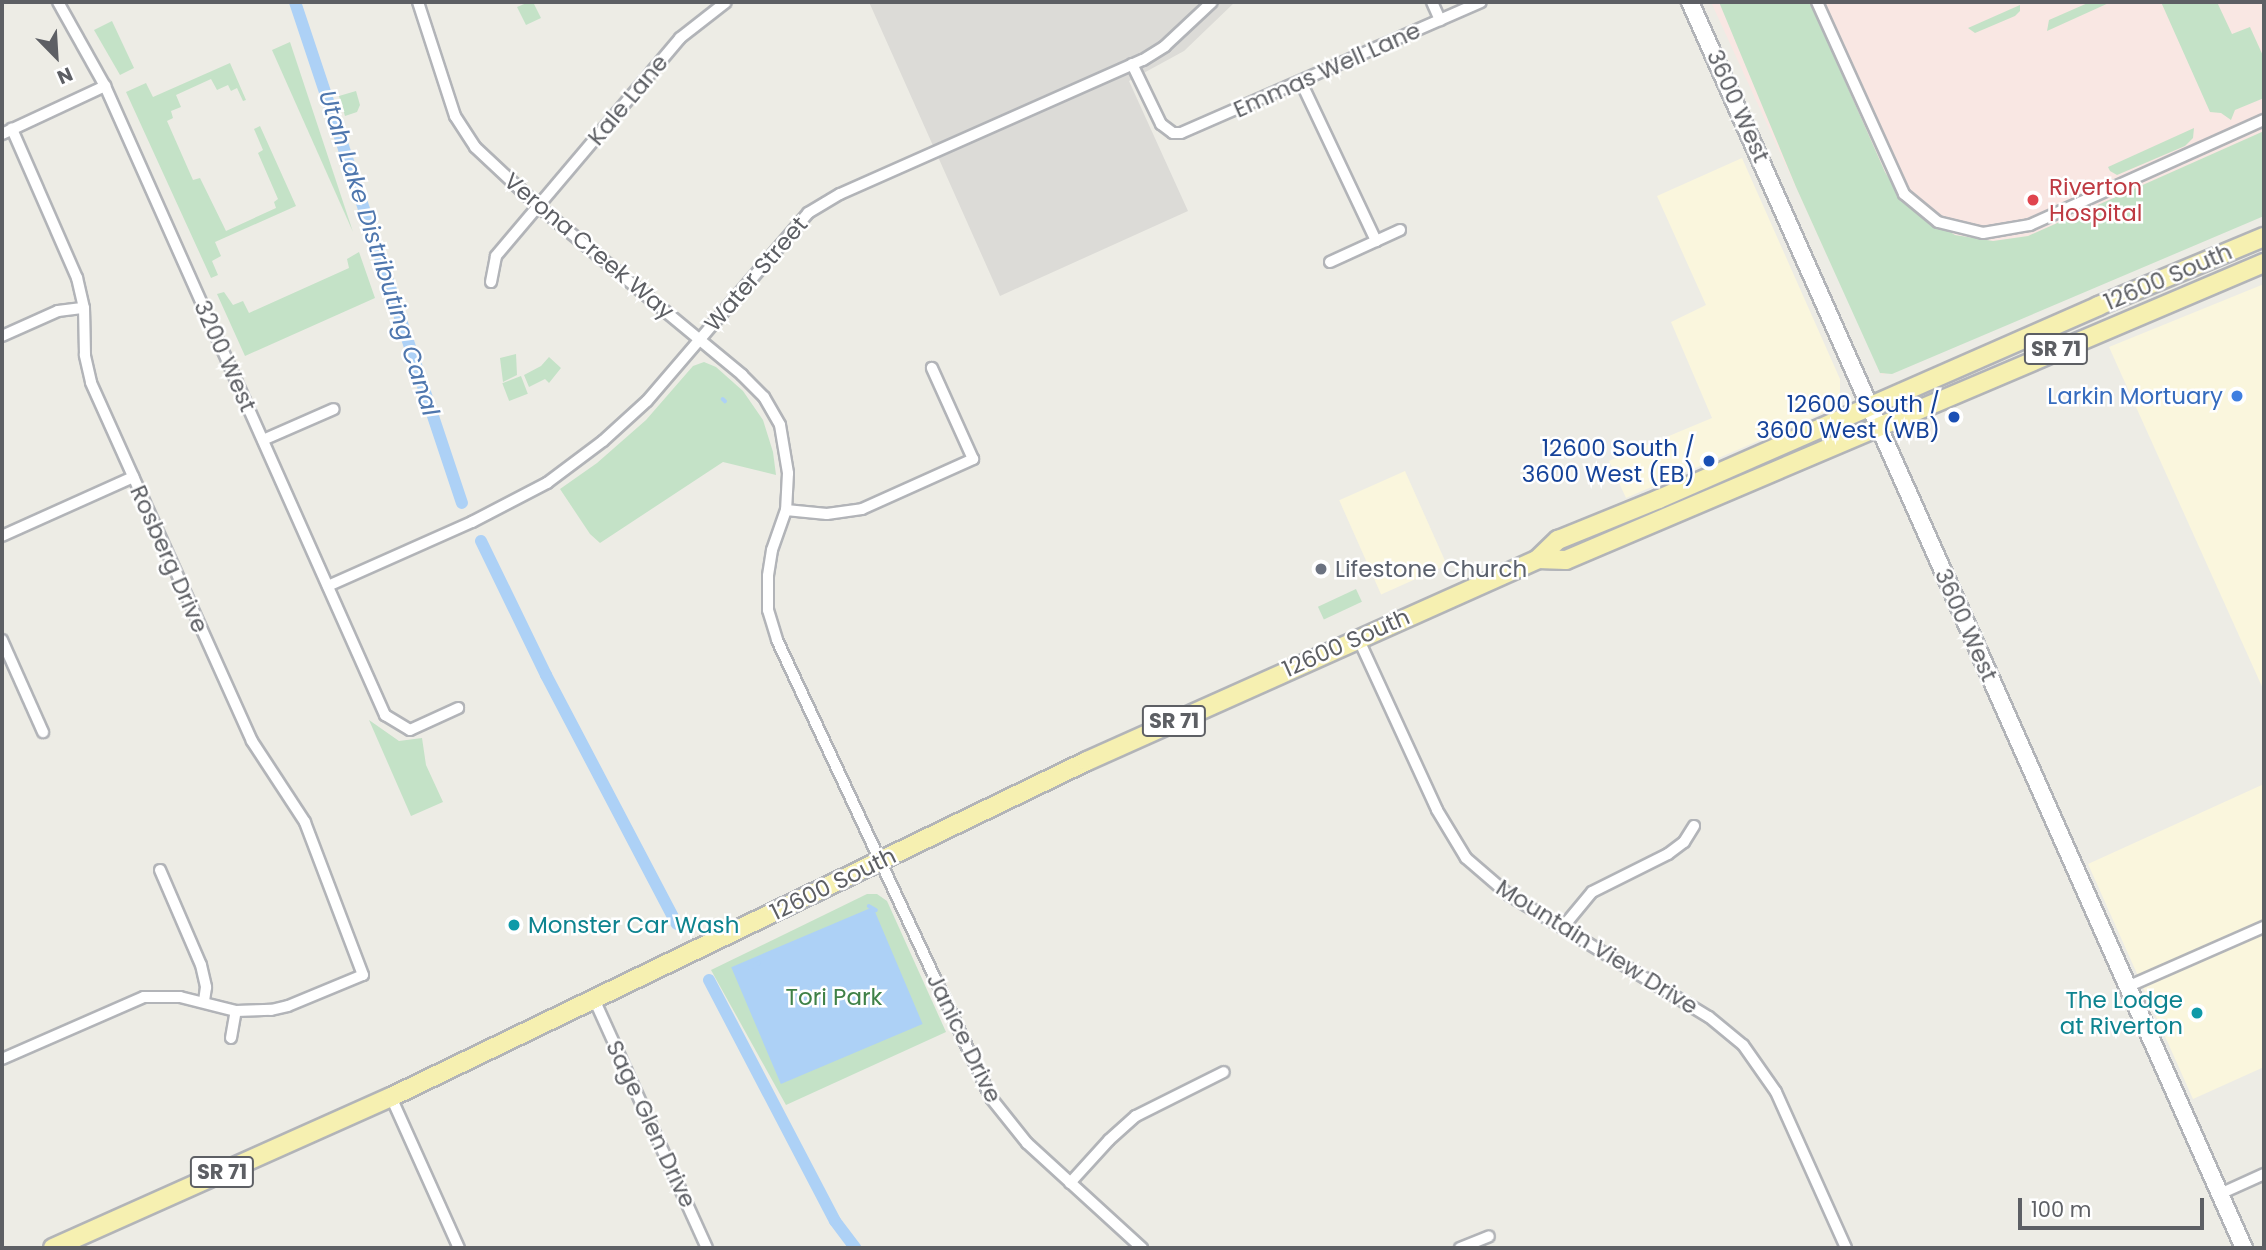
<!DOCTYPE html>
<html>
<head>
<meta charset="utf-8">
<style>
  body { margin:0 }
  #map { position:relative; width:2266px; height:1250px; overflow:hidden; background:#edece5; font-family:Poppins,sans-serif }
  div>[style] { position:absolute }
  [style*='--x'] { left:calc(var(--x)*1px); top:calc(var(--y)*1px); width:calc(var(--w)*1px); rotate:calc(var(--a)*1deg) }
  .commercial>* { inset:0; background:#faf6dd; transform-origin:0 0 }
  .industrial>* { inset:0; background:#dcdbd7 }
  .medical>* { inset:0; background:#f9e7e3 }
  .green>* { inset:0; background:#c4e2c7; transform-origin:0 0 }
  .water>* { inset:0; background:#add1f6; transform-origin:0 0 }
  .stream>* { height:3.5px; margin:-1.75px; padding:0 1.75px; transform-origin:1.75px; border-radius:1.75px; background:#add1f6 }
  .canal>* { height:12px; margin:-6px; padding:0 6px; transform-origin:6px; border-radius:6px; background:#add1f6 }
  .roads { filter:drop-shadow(2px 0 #b2b4b8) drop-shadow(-2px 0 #b2b4b8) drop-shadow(0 2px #b2b4b8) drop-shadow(0 -2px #b2b4b8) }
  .minor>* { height:10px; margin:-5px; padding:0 5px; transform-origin:5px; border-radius:5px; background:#fff }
  .secondary>* { height:16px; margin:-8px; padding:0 8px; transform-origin:8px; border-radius:8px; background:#fff }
  .primary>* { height:18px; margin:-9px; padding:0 9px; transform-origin:9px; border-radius:9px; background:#f6f0b1 }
  .dots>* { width:19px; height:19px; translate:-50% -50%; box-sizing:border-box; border:4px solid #fff; border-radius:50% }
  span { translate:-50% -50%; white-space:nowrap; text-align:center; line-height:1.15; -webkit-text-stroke:5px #fff; paint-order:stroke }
  .shield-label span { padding:2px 5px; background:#fff; border:2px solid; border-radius:5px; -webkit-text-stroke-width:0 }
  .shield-label { font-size:21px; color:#5d5f64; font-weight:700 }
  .street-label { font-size:23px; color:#5d5f64 }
  .health-label { font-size:23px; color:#be3a42 }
  .left { translate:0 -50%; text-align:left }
  .shop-label { font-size:23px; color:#366cbe }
  .right { translate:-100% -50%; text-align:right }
  .transit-label { font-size:23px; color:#164399 }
  .worship-label { font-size:23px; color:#5b616d }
  .culture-label { font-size:23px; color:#0d838f }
  .park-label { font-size:23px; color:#3f8147 }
  .water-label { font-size:24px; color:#4f77ae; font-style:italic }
  .frame { position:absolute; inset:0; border:4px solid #5d5f64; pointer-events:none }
  .north { position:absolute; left:21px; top:21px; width:70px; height:70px; -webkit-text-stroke:5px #fff; paint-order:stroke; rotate:156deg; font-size:19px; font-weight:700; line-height:28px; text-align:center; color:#5d5f64 }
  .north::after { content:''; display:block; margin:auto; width:24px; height:32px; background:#5d5f64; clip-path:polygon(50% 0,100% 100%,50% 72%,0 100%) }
  .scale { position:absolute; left:2018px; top:1198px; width:186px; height:32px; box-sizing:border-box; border:4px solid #5d5f64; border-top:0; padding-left:9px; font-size:21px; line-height:24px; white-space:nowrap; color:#5d5f64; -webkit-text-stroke:5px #fff; paint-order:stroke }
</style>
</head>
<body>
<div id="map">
  <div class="commercial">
    <div style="clip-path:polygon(1742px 158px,1840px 379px,1840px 396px,1830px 410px,1626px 498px,1609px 461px,1712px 418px,1671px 322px,1706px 305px,1657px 196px)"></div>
    <div style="clip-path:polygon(2264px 284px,2264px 691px,2109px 347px)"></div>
    <div style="left:1405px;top:471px;width:103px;height:72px;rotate:66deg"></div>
    <div style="clip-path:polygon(2264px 784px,2264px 1067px,2193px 1099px,2088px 864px)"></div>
  </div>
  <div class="industrial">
    <div style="clip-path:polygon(869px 2px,1235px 2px,1184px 51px,1129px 81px,1188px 211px,1000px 296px)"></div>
  </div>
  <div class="medical">
    <div style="clip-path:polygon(1711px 2px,2264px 2px,2264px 212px,1882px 375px)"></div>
  </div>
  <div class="green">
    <div style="clip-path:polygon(529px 2px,533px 2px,541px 18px,526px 25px,517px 7px)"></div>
    <div style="clip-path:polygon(1719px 2px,1810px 2px,1885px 172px,1905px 203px,1955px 235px,1993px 241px,2028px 236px,2264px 131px,2264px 216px,1892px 374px,1880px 373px,1796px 187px)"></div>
    <div style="clip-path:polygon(2090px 2px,2111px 2px,2047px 31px,2049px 20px)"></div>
    <div style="clip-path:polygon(2161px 2px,2217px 2px,2232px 34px,2250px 27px,2264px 58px,2264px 98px,2235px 110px,2231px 120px,2221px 113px,2210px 112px)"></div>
    <div style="clip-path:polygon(2020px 5px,2020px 11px,2015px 16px,1975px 33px,1968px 28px)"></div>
    <div style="clip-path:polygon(112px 21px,134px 68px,120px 75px,94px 30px)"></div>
    <div style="clip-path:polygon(290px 42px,353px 232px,272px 50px)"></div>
    <div style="clip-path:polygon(230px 63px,246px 100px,243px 101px,237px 88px,231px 91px,228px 85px,217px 90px,211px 79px,176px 95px,181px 107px,171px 111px,173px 118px,167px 121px,193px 180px,200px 178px,226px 231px,276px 208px,274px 202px,278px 199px,258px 153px,263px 150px,254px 129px,260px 126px,296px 206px,215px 242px,221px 256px,212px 261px,218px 275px,211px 278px,126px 92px,146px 83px,153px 97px)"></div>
    <div style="clip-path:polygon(356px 91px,360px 105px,357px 112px,345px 116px,339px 96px)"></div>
    <div style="clip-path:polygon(2194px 128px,2193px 138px,2185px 146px,2117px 175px,2110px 171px,2108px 167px)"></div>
    <div style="clip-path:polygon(359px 252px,375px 298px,245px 356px,217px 294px,224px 292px,233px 305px,243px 301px,249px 313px,349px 268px,347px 259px)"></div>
    <div style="clip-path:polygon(516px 354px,517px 375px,503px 382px,500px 358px)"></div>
    <div style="clip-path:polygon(549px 357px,561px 368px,549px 383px,545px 379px,529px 387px,524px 375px,541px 366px)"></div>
    <div style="clip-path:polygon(704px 362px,716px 367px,743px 391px,763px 420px,773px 452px,776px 475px,723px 462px,600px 543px,590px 534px,560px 489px,597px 463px,646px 420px,693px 366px)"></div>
    <div style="left:521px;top:376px;width:19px;height:20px;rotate:69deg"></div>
    <div style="left:1356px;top:589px;width:14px;height:42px;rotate:65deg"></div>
    <div style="clip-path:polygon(369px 720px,399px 741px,422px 738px,426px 765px,443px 802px,411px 816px)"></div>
    <div style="clip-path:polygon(867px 894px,877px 894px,887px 901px,946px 1032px,786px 1105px,711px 970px)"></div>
  </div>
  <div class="water">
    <div style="left:873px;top:907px;width:127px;height:154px;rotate:67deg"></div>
  </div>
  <div class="stream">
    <div style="--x:723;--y:399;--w:3;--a:45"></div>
    <div style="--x:869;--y:906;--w:8;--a:30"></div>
    <div style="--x:750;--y:968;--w:10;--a:-29"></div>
  </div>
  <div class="canal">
    <div style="--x:295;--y:2;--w:528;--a:71.57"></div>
    <div style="--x:481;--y:541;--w:149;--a:64.1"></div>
    <div style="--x:546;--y:675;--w:281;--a:62.3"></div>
    <div style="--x:709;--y:980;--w:272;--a:62.4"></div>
    <div style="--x:835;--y:1221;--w:34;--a:53"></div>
  </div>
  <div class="roads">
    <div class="minor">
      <div style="--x:58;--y:2;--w:96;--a:60.8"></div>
      <div style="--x:105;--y:86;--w:689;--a:66"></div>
      <div style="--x:385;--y:715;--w:29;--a:31"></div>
      <div style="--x:410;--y:730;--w:53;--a:-24.6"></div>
      <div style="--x:418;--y:2;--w:120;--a:72"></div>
      <div style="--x:455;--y:116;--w:37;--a:57"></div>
      <div style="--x:475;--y:147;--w:86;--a:43.1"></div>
      <div style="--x:538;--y:206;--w:265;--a:39.6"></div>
      <div style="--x:742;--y:375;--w:31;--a:45"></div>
      <div style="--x:764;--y:397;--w:32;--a:60"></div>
      <div style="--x:780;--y:425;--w:49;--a:80.5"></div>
      <div style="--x:788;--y:473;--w:37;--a:93"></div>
      <div style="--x:786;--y:510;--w:42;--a:109.3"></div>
      <div style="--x:772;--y:550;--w:26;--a:99"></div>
      <div style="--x:768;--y:576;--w:34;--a:90"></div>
      <div style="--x:768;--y:610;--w:31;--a:73"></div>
      <div style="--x:777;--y:640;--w:506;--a:64.96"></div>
      <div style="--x:991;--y:1098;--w:58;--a:51.3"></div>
      <div style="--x:1027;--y:1143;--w:156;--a:42.4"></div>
      <div style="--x:1432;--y:2;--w:20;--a:66"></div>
      <div style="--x:1817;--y:2;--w:211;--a:65.6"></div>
      <div style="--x:1904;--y:194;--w:44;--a:39.5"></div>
      <div style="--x:1938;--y:222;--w:46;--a:13.7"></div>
      <div style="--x:1983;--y:233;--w:48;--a:-9.7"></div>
      <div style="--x:2030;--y:225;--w:256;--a:-24.2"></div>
      <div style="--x:1132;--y:64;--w:67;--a:64.2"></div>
      <div style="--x:1161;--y:124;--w:15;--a:37"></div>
      <div style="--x:1173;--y:133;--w:8;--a:0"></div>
      <div style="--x:1181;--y:133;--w:327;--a:-23.6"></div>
      <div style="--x:1301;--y:82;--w:176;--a:64.7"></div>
      <div style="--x:2;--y:134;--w:114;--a:-25"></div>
      <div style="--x:1330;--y:262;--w:77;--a:-24.6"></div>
      <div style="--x:491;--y:282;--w:26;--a:-79"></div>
      <div style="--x:496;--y:256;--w:285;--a:-49.8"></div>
      <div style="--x:680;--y:38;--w:58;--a:-38"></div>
      <div style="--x:2;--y:336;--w:61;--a:-24.1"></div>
      <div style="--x:58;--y:311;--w:26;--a:-7"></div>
      <div style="--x:263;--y:440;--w:77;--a:-23.6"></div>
      <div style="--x:786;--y:510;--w:41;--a:5.6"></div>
      <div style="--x:827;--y:514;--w:35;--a:-8"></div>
      <div style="--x:862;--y:509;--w:122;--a:-24.2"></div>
      <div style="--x:973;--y:459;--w:100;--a:-114.3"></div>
      <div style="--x:2;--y:536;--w:144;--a:-24.2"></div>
      <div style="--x:328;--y:586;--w:158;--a:-24"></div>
      <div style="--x:472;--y:522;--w:85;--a:-27.5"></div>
      <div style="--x:547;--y:483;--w:70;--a:-36.9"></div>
      <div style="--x:603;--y:441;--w:59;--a:-42.3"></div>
      <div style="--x:647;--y:401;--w:248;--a:-49.4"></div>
      <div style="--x:808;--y:213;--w:37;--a:-31"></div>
      <div style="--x:840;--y:194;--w:331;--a:-23.9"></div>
      <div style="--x:1143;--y:60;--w:26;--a:-32"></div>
      <div style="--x:1165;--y:46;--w:64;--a:-43.1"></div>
      <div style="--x:1358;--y:638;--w:189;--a:65.3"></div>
      <div style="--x:1437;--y:810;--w:56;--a:58.9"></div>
      <div style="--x:1466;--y:858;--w:57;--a:40.7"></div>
      <div style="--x:1509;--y:895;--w:234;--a:31.4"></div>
      <div style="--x:1709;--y:1017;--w:44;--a:39.5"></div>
      <div style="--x:1743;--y:1045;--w:57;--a:54.9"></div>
      <div style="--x:1776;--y:1092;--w:171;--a:65.8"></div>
      <div style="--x:2;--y:640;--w:101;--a:66"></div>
      <div style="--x:160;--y:870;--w:103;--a:66.7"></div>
      <div style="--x:201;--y:965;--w:23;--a:77"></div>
      <div style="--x:206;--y:987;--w:15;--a:98"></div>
      <div style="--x:1563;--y:927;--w:45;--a:-50.4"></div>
      <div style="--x:1592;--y:892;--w:85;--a:-26.6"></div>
      <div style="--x:1668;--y:854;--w:20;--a:-37"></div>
      <div style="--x:1684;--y:842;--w:19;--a:-58"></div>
      <div style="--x:2127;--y:987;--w:150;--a:-23.7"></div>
      <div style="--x:594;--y:999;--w:273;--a:65.6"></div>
      <div style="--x:231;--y:1038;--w:27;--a:-80"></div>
      <div style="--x:2;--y:1059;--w:155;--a:-23.6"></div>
      <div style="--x:144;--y:997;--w:36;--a:0"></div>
      <div style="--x:180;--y:997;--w:58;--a:14"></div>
      <div style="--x:236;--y:1011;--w:35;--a:-2"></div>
      <div style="--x:271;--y:1010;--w:17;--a:-13"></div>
      <div style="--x:288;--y:1006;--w:81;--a:-22.5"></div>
      <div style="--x:363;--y:975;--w:164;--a:-110.8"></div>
      <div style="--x:305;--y:822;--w:97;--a:-123.2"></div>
      <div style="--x:252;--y:741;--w:393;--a:-114.2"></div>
      <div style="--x:91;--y:382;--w:28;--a:-103"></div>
      <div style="--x:85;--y:355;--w:47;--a:-91.2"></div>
      <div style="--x:84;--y:308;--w:31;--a:-103"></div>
      <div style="--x:77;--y:278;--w:163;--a:-113.6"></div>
      <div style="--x:391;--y:1097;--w:166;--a:65.8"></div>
      <div style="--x:1070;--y:1183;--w:58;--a:-47.8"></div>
      <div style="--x:1109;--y:1140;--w:36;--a:-42"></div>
      <div style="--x:1136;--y:1116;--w:98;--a:-26.6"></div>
      <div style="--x:2220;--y:1194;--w:48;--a:-24.4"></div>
      <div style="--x:1460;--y:1248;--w:31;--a:-22"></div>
    </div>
    <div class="secondary">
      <div style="--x:1690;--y:2;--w:1364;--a:66.03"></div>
    </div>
    <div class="primary">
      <div style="--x:1538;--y:559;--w:28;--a:2"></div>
      <div style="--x:1566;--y:560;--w:759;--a:-23.05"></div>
      <div style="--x:53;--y:1248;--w:370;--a:-24.1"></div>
      <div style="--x:391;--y:1097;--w:773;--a:-25.77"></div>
      <div style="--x:1087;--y:761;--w:494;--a:-24.1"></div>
      <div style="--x:1538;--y:559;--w:28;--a:-44"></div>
      <div style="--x:1558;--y:540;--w:109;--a:-22.1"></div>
      <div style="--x:1659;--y:499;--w:480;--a:-23.7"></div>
      <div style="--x:2098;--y:306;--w:180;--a:-22.6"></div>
    </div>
  </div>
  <div class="dots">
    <div style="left:2033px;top:200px;background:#e0444e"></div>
    <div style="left:2237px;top:396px;background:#3f7fe0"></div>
    <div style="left:1954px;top:417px;background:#1a4fb4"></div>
    <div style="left:1709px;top:461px;background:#1a4fb4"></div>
    <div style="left:1321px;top:569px;background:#6b7280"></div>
    <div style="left:514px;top:925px;background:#0f9aa8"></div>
    <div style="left:2197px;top:1013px;background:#0f9aa8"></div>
  </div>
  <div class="shield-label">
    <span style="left:2056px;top:349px">SR 71</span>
    <span style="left:1174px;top:721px">SR 71</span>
    <span style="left:222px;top:1172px">SR 71</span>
  </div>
  <div class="street-label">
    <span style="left:1327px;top:70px;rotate:-24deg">Emmas Well Lane</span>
    <span style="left:628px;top:100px;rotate:-50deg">Kale Lane</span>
    <span style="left:1738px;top:106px;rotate:66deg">3600 West</span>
    <span style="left:589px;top:246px;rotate:40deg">Verona Creek Way</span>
    <span style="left:756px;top:274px;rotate:-49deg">Water Street</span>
    <span style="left:2168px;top:277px;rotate:-23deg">12600 South</span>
    <span style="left:225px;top:356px;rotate:66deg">3200 West</span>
    <span style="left:169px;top:559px;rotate:66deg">Rosberg Drive</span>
    <span style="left:1966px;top:625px;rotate:66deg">3600 West</span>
    <span style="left:1346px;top:643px;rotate:-24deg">12600 South</span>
    <span style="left:833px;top:884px;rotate:-26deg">12600 South</span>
    <span style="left:1597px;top:947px;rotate:32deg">Mountain View Drive</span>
    <span style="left:964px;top:1038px;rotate:64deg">Janice Drive</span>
    <span style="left:651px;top:1124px;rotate:65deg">Sage Glen Drive</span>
  </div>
  <div class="health-label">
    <span class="left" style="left:2049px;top:200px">Riverton<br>Hospital</span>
  </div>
  <div class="shop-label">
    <span class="right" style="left:2223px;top:396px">Larkin Mortuary</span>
  </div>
  <div class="transit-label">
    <span class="right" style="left:1940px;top:417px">12600 South /<br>3600 West (WB)</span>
    <span class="right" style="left:1695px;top:461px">12600 South /<br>3600 West (EB)</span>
  </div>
  <div class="worship-label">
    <span class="left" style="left:1335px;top:569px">Lifestone Church</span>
  </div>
  <div class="culture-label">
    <span class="left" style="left:528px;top:925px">Monster Car Wash</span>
    <span class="right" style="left:2183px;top:1013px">The Lodge<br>at Riverton</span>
  </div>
  <div class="park-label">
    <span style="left:834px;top:997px">Tori Park</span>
  </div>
  <div class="water-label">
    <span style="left:379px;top:253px;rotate:72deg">Utah Lake Distributing Canal</span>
  </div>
  <div class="frame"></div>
  <div class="north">N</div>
  <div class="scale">100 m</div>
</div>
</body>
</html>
